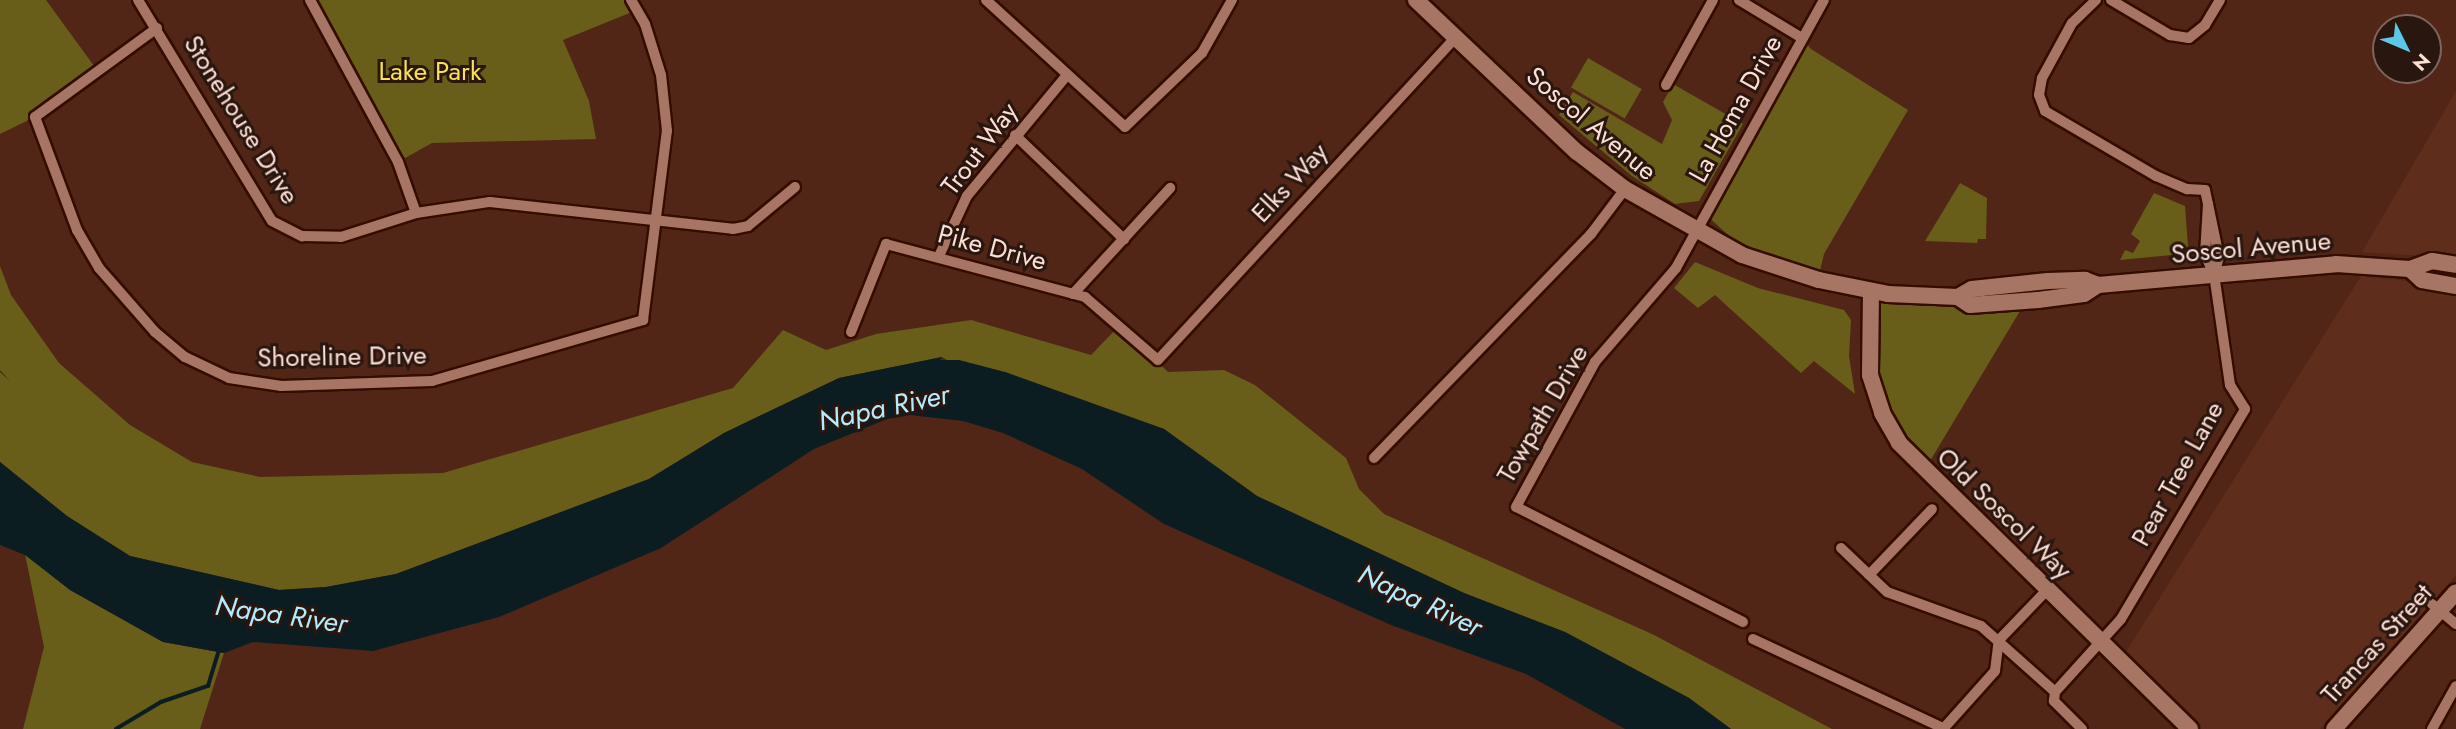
<!DOCTYPE html>
<html>
<head>
<meta charset="utf-8">
<style>
  body { margin:0 }
  #map { position:relative; width:2456px; height:729px; overflow:hidden; background:#512617; font-family:Jost,sans-serif }
  div>[style] { position:absolute }
  [style*='--x'] { left:calc(var(--x)*1px); top:calc(var(--y)*1px); width:calc(var(--w)*1px); rotate:calc(var(--a)*1deg) }
  .built>* { inset:0; background:#5f2d1c }
  .green>* { inset:0; background:#685d19; transform-origin:0 0 }
  .water>* { inset:0; background:#0c1d22 }
  .stream>* { height:3.5px; margin:-1.75px; padding:0 1.75px; transform-origin:1.75px; border-radius:1.75px; background:#0c1d22 }
  .roads { filter:drop-shadow(2px 0 #340d01) drop-shadow(-2px 0 #340d01) drop-shadow(0 2px #340d01) drop-shadow(0 -2px #340d01) }
  .street>* { height:10px; margin:-5px; padding:0 5px; transform-origin:5px; border-radius:5px; background:#a77564 }
  .secondary>* { height:16px; margin:-8px; padding:0 8px; transform-origin:8px; border-radius:8px; background:#a77564 }
  span { translate:-50% -50%; white-space:nowrap; text-align:center; line-height:1.15; -webkit-text-stroke:6px #29160f; paint-order:stroke }
  .park-label { font-size:26px; color:#f8e055 }
  .street-label { font-size:26px; color:#fbdfd5 }
  .water-label { font-size:28px; color:#b3ecfe; font-style:italic }
  .north { position:absolute; left:2372px; top:14px; width:70px; height:70px; box-sizing:border-box; background:#29160f; border:2px solid #7d665e; border-radius:50%; rotate:133deg; font-size:19px; font-weight:700; line-height:28px; text-align:center; color:#fbdfd5 }
  .north::after { content:''; display:block; margin:auto; width:24px; height:32px; background:#5bc8e7; clip-path:polygon(50% 0,100% 100%,50% 72%,0 100%) }
</style>
</head>
<body>
<div id="map">
  <div class="built">
    <div style="clip-path:polygon(2456px 91px,2456px 265px,2423px 256px,2362px 252px)"></div>
    <div style="clip-path:polygon(2361px 276px,2456px 286px,2456px 575px,2320px 729px,2190px 729px,2121px 660px)"></div>
  </div>
  <div class="green">
    <div style="clip-path:polygon(0 0,46px 0,97px 70px,35px 117px,0 134px)"></div>
    <div style="clip-path:polygon(307px 0,631px 0,637px 10px,563px 40px,589px 101px,596px 139px,432px 143px,398px 162px)"></div>
    <div style="clip-path:polygon(1802px 38px,1811px 49px,1908px 110px,1824px 254px,1820px 271px,1737px 243px,1704px 213px)"></div>
    <div style="left:1588px;top:58px;width:62px;height:34px;rotate:30deg"></div>
    <div style="clip-path:polygon(1673px 84px,1743px 124px,1699px 201px,1675px 204px,1632px 176px,1559px 115px,1573px 92px,1662px 144px,1672px 120px,1663px 102px)"></div>
    <div style="clip-path:polygon(1960px 183px,1987px 198px,1986px 239px,1978px 239px,1977px 243px,1925px 241px)"></div>
    <div style="clip-path:polygon(2154px 193px,2185px 206px,2188px 246px,2182px 254px,2120px 260px,2125px 250px,2133px 253px,2140px 241px,2131px 234px)"></div>
    <div style="clip-path:polygon(1695px 262px,1758px 288px,1844px 310px,1851px 320px,1849px 356px,1855px 394px,1814px 361px,1801px 373px,1715px 295px,1698px 308px,1674px 288px)"></div>
    <div style="clip-path:polygon(0 266px,11px 295px,59px 363px,130px 425px,192px 462px,260px 477px,443px 473px,733px 388px,783px 330px,826px 350px,876px 334px,971px 320px,1091px 355px,1120px 325px,1168px 372px,1224px 370px,1255px 385px,1346px 458px,1359px 489px,1384px 514px,1652px 634px,1832px 729px,1731px 729px,1689px 698px,1565px 632px,1464px 593px,1257px 496px,1164px 429px,1005px 372px,973px 376px,942px 357px,839px 378px,724px 433px,649px 479px,396px 574px,326px 587px,279px 590px,130px 556px,67px 516px,0 462px,0 372px,10px 381px,0 370px)"></div>
    <div style="clip-path:polygon(1871px 298px,1934px 306px,2026px 301px,1924px 471px,1914px 461px,1870px 375px)"></div>
    <div style="clip-path:polygon(25px 554px,70px 590px,163px 642px,224px 653px,200px 729px,23px 729px,44px 647px)"></div>
  </div>
  <div class="water">
    <div style="clip-path:polygon(942px 357px,940px 360px,959px 360px,1005px 372px,1164px 429px,1257px 496px,1464px 593px,1565px 632px,1689px 698px,1731px 729px,1625px 729px,1526px 674px,1391px 625px,1164px 524px,1082px 469px,1003px 433px,963px 421px,910px 415px,887px 419px,814px 449px,661px 548px,499px 617px,373px 651px,253px 642px,224px 653px,163px 642px,70px 590px,25px 555px,0 545px,0 462px,67px 516px,130px 556px,279px 590px,326px 587px,396px 574px,649px 479px,724px 433px,839px 378px)"></div>
  </div>
  <div class="stream">
    <div style="--x:116;--y:729;--w:52;--a:-31"></div>
    <div style="--x:161;--y:702;--w:50;--a:-18.8"></div>
    <div style="--x:208;--y:686;--w:39;--a:-73"></div>
  </div>
  <div class="roads">
    <div class="street">
      <div style="--x:138;--y:0;--w:258;--a:58.8"></div>
      <div style="--x:272;--y:221;--w:34;--a:27"></div>
      <div style="--x:302;--y:236;--w:39;--a:1"></div>
      <div style="--x:341;--y:237;--w:79;--a:-17.7"></div>
      <div style="--x:416;--y:213;--w:75;--a:-8.5"></div>
      <div style="--x:490;--y:202;--w:244;--a:6.3"></div>
      <div style="--x:733;--y:229;--w:15;--a:-11"></div>
      <div style="--x:748;--y:226;--w:61;--a:-39.7"></div>
      <div style="--x:310;--y:0;--w:184;--a:61.5"></div>
      <div style="--x:398;--y:162;--w:54;--a:70.6"></div>
      <div style="--x:986;--y:0;--w:188;--a:42.4"></div>
      <div style="--x:1125;--y:127;--w:107;--a:-43.9"></div>
      <div style="--x:1202;--y:53;--w:61;--a:-60.5"></div>
      <div style="--x:1739;--y:0;--w:74;--a:31.1"></div>
      <div style="--x:2096;--y:0;--w:33;--a:136"></div>
      <div style="--x:2072;--y:23;--w:63;--a:118.6"></div>
      <div style="--x:2042;--y:78;--w:17;--a:100"></div>
      <div style="--x:2039;--y:95;--w:17;--a:69"></div>
      <div style="--x:2045;--y:111;--w:129;--a:30.4"></div>
      <div style="--x:2156;--y:176;--w:34;--a:23"></div>
      <div style="--x:2187;--y:189;--w:18;--a:3"></div>
      <div style="--x:2205;--y:190;--w:14;--a:78"></div>
      <div style="--x:2111;--y:0;--w:69;--a:30.7"></div>
      <div style="--x:2170;--y:35;--w:19;--a:9"></div>
      <div style="--x:2189;--y:38;--w:21;--a:-39"></div>
      <div style="--x:2205;--y:25;--w:29;--a:-59"></div>
      <div style="--x:157;--y:28;--w:151;--a:143.9"></div>
      <div style="--x:35;--y:117;--w:121;--a:69.6"></div>
      <div style="--x:77;--y:230;--w:44;--a:59.9"></div>
      <div style="--x:99;--y:268;--w:85;--a:48.8"></div>
      <div style="--x:155;--y:332;--w:39;--a:40"></div>
      <div style="--x:185;--y:357;--w:49;--a:25.5"></div>
      <div style="--x:229;--y:378;--w:53;--a:8.7"></div>
      <div style="--x:281;--y:386;--w:151;--a:-1.9"></div>
      <div style="--x:432;--y:381;--w:220;--a:-16.1"></div>
      <div style="--x:643;--y:320;--w:191;--a:-82.8"></div>
      <div style="--x:667;--y:131;--w:56;--a:-96.1"></div>
      <div style="--x:661;--y:75;--w:53;--a:-107.4"></div>
      <div style="--x:645;--y:24;--w:28;--a:-120"></div>
      <div style="--x:1666;--y:85;--w:97;--a:-61.1"></div>
      <div style="--x:1015;--y:135;--w:151;--a:43.7"></div>
      <div style="--x:939;--y:256;--w:66;--a:-65"></div>
      <div style="--x:967;--y:196;--w:157;--a:-50.4"></div>
      <div style="--x:1073;--y:294;--w:144;--a:-47.5"></div>
      <div style="--x:851;--y:332;--w:95;--a:-68.3"></div>
      <div style="--x:886;--y:244;--w:206;--a:14.9"></div>
      <div style="--x:1085;--y:297;--w:96;--a:40.8"></div>
      <div style="--x:1158;--y:360;--w:439;--a:-47.3"></div>
      <div style="--x:1374;--y:458;--w:312;--a:-45.9"></div>
      <div style="--x:1591;--y:234;--w:56;--a:-52.9"></div>
      <div style="--x:1841;--y:548;--w:64;--a:43.7"></div>
      <div style="--x:1887;--y:592;--w:100;--a:19.9"></div>
      <div style="--x:1981;--y:626;--w:99;--a:41.7"></div>
      <div style="--x:1869;--y:575;--w:91;--a:-46.3"></div>
      <div style="--x:2432;--y:604;--w:31;--a:40"></div>
      <div style="--x:1743;--y:622;--w:254;--a:-153.1"></div>
      <div style="--x:1516;--y:507;--w:165;--a:-61.4"></div>
      <div style="--x:1595;--y:362;--w:124;--a:-49.2"></div>
      <div style="--x:1676;--y:268;--w:306;--a:-61.1"></div>
      <div style="--x:1753;--y:639;--w:212;--a:25.1"></div>
      <div style="--x:1944;--y:728;--w:76;--a:-48.2"></div>
      <div style="--x:1995;--y:671;--w:31;--a:-83"></div>
      <div style="--x:1999;--y:640;--w:69;--a:-46.2"></div>
      <div style="--x:2082;--y:729;--w:40;--a:-135"></div>
      <div style="--x:2054;--y:701;--w:9;--a:-84"></div>
      <div style="--x:2055;--y:692;--w:98;--a:-47.9"></div>
      <div style="--x:2121;--y:619;--w:244;--a:-59.4"></div>
      <div style="--x:2245;--y:409;--w:28;--a:-122"></div>
      <div style="--x:2230;--y:385;--w:112;--a:-98.2"></div>
      <div style="--x:2214;--y:274;--w:21;--a:-115"></div>
      <div style="--x:2205;--y:255;--w:51;--a:-86.6"></div>
      <div style="--x:2208;--y:204;--w:54;--a:78.3"></div>
      <div style="--x:2219;--y:257;--w:18;--a:106"></div>
      <div style="--x:2432;--y:729;--w:49;--a:-60.8"></div>
    </div>
    <div class="secondary">
      <div style="--x:1416;--y:0;--w:221;--a:43.4"></div>
      <div style="--x:1577;--y:152;--w:61;--a:37.6"></div>
      <div style="--x:1625;--y:189;--w:134;--a:29.4"></div>
      <div style="--x:1742;--y:255;--w:81;--a:18"></div>
      <div style="--x:1819;--y:280;--w:70;--a:11.5"></div>
      <div style="--x:1888;--y:294;--w:70;--a:2.5"></div>
      <div style="--x:1958;--y:297;--w:16;--a:-30"></div>
      <div style="--x:1972;--y:289;--w:76;--a:-6"></div>
      <div style="--x:2048;--y:281;--w:37;--a:-2"></div>
      <div style="--x:2085;--y:280;--w:14;--a:21"></div>
      <div style="--x:2098;--y:285;--w:239;--a:-5"></div>
      <div style="--x:2336;--y:264;--w:74;--a:3.9"></div>
      <div style="--x:2410;--y:269;--w:23;--a:-20"></div>
      <div style="--x:2432;--y:261;--w:24;--a:9"></div>
      <div style="--x:2410;--y:269;--w:16;--a:43"></div>
      <div style="--x:2422;--y:280;--w:35;--a:10"></div>
      <div style="--x:1871;--y:291;--w:84;--a:90.7"></div>
      <div style="--x:1870;--y:375;--w:40;--a:72"></div>
      <div style="--x:1882;--y:413;--w:34;--a:60"></div>
      <div style="--x:1899;--y:443;--w:408;--a:44.5"></div>
      <div style="--x:1958;--y:297;--w:14;--a:34"></div>
      <div style="--x:1970;--y:305;--w:68;--a:-4.2"></div>
      <div style="--x:2038;--y:300;--w:46;--a:-7.4"></div>
      <div style="--x:2084;--y:294;--w:17;--a:-33"></div>
      <div style="--x:2334;--y:729;--w:183;--a:-48.3"></div>
    </div>
  </div>
  <div class="park-label">
    <span style="left:430px;top:72px">Lake Park</span>
  </div>
  <div class="street-label">
    <span style="left:1736px;top:109px;rotate:-61deg">La Homa Drive</span>
    <span style="left:241px;top:120px;rotate:58deg">Stonehouse Drive</span>
    <span style="left:1591px;top:124px;rotate:40deg">Soscol Avenue</span>
    <span style="left:980px;top:149px;rotate:-53deg">Trout Way</span>
    <span style="left:1290px;top:183px;rotate:-47deg">Elks Way</span>
    <span style="left:992px;top:248px;rotate:15deg">Pike Drive</span>
    <span style="left:2251px;top:248px;rotate:-5deg">Soscol Avenue</span>
    <span style="left:342px;top:357px;rotate:-1deg">Shoreline Drive</span>
    <span style="left:1543px;top:414px;rotate:-60deg">Towpath Drive</span>
    <span style="left:2178px;top:474px;rotate:-61deg">Pear Tree Lane</span>
    <span style="left:2004px;top:514px;rotate:44deg">Old Soscol Way</span>
    <span style="left:2377px;top:644px;rotate:-48deg">Trancas Street</span>
  </div>
  <div class="water-label">
    <span style="left:884px;top:408px;rotate:-12deg">Napa River</span>
    <span style="left:1420px;top:601px;rotate:25deg">Napa River</span>
    <span style="left:281px;top:615px;rotate:8deg">Napa River</span>
  </div>
  <div class="north">N</div>
</div>
</body>
</html>
